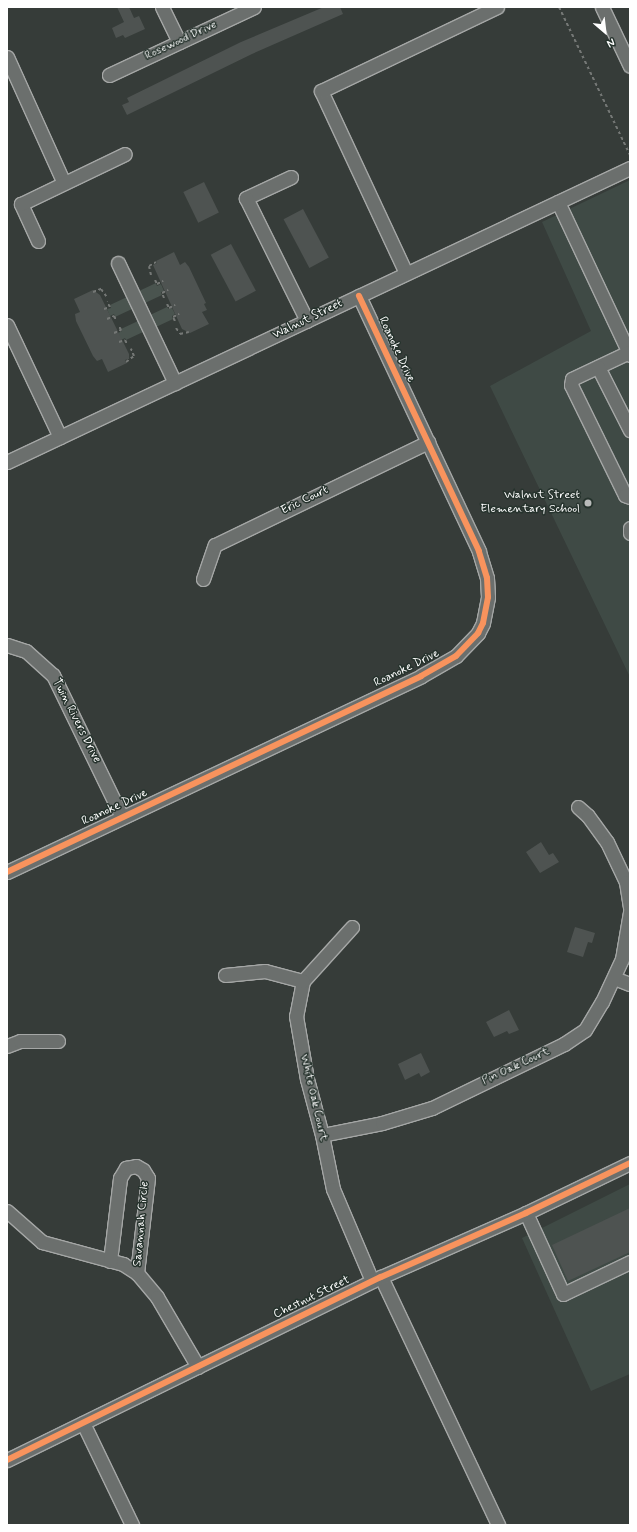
<!DOCTYPE html>
<html>
<head>
<meta charset="utf-8">
<style>
  body { margin:0 }
  #map { position:relative; width:637px; height:1532px; overflow:hidden; background:#363c39; font-family:Mynerve,sans-serif }
  div>[style] { position:absolute }
  [style*='--x'] { left:calc(var(--x)*1px); top:calc(var(--y)*1px); width:calc(var(--w)*1px); rotate:calc(var(--a)*1deg) }
  .built>* { inset:0; background:#3f4a45 }
  .green>* { inset:0; background:#4a544f }
  .building>* { inset:0; background:#4e5351; transform-origin:0 0 }
  .path>* { height:2px; margin-top:-1px; transform-origin:0; background:repeating-linear-gradient(90deg,#757876 0 3px,transparent 0 6px) }
  .roads { filter:drop-shadow(1px 0 #a5a7a6) drop-shadow(-1px 0 #a5a7a6) drop-shadow(0 1px #a5a7a6) drop-shadow(0 -1px #a5a7a6) }
  .minor>* { height:13px; margin:-6.5px; padding:0 6.5px; transform-origin:6.5px; border-radius:6.5px; background:#6b6f6d }
  .cycleway>* { height:6px; margin:-3px; padding:0 3px; transform-origin:3px; border-radius:3px; background:#f8935d }
  .dots>* { width:11px; height:11px; translate:-50% -50%; box-sizing:border-box; border:2px solid #26332d; border-radius:50% }
  span { translate:-50% -50%; white-space:nowrap; text-align:center; line-height:1.15; -webkit-text-stroke:3px #26332d; paint-order:stroke }
  .street-label { font-size:12px; color:#fff }
  .poi-label { font-size:12px; color:#fff }
  .right { translate:-100% -50%; text-align:right }
  .frame { position:absolute; inset:0; border:8px solid #fff; pointer-events:none }
  .north { position:absolute; left:585px; top:12px; width:40px; height:40px; -webkit-text-stroke:3px #26332d; paint-order:stroke; rotate:152deg; font-size:11px; font-weight:700; line-height:16px; text-align:center; color:#fff }
  .north::after { content:''; display:block; margin:auto; width:14px; height:18px; background:#fff; clip-path:polygon(50% 0,100% 100%,50% 72%,0 100%) }
</style>
</head>
<body>
<div id="map">
  <div class="built">
    <div style="clip-path:polygon(630px 180px,630px 677px,490px 386px,591px 331px,542px 222px)"></div>
    <div style="clip-path:polygon(630px 1184px,630px 1374px,591px 1391px,522px 1238px)"></div>
  </div>
  <div class="green">
    <div style="clip-path:polygon(156px 283px,157px 286px,161px 284px,164px 291px,161px 292px,162px 295px,145px 303px,139px 291px)"></div>
    <div style="clip-path:polygon(127px 297px,132px 309px,115px 317px,114px 314px,110px 316px,107px 309px,111px 308px,110px 305px)"></div>
    <div style="clip-path:polygon(167px 307px,169px 309px,172px 308px,175px 314px,172px 316px,173px 319px,156px 327px,150px 315px)"></div>
    <div style="clip-path:polygon(138px 321px,143px 332px,126px 340px,125px 338px,121px 340px,118px 333px,122px 331px,121px 329px)"></div>
  </div>
  <div class="building">
    <div style="clip-path:polygon(117px 7px,129px 7px,134px 18px,139px 16px,145px 29px,125px 38px,123px 35px,116px 38px,112px 28px,124px 22px)"></div>
    <div style="clip-path:polygon(324px 7px,340px 7px,343px 14px,252px 54px,127px 115px,122px 105px,129px 102px,127px 98px,241px 42px)"></div>
    <div style="left:204px;top:182px;width:34px;height:23px;rotate:64deg"></div>
    <div style="left:303px;top:209px;width:55px;height:22px;rotate:62deg"></div>
    <div style="left:231px;top:244px;width:53px;height:23px;rotate:62deg"></div>
    <div style="clip-path:polygon(174px 252px,180px 265px,185px 262px,189px 267px,206px 303px,204px 304px,207px 310px,202px 312px,209px 324px,190px 333px,182px 329px,153px 265px,157px 263px,156px 261px)"></div>
    <div style="clip-path:polygon(93px 290px,100px 295px,129px 354px,129px 359px,125px 360px,127px 363px,108px 372px,102px 359px,97px 361px,93px 356px,76px 321px,75px 314px,80px 312px,74px 299px)"></div>
    <div style="clip-path:polygon(541px 842px,549px 855px,553px 853px,559px 862px,540px 873px,526px 852px)"></div>
    <div style="clip-path:polygon(575px 927px,595px 933px,592px 943px,588px 942px,583px 957px,567px 952px)"></div>
    <div style="clip-path:polygon(509px 1010px,519px 1030px,509px 1034px,507px 1031px,494px 1037px,486px 1022px)"></div>
    <div style="clip-path:polygon(421px 1053px,430px 1072px,421px 1077px,419px 1073px,405px 1080px,398px 1064px)"></div>
    <div style="clip-path:polygon(630px 1208px,630px 1252px,568px 1281px,552px 1245px)"></div>
  </div>
  <div class="path">
    <div style="--x:559;--y:7;--w:164;--a:64.4"></div>
    <div style="--x:151;--y:275;--w:9;--a:-103"></div>
    <div style="--x:149;--y:266;--w:8;--a:-30"></div>
    <div style="--x:155;--y:280;--w:4;--a:63"></div>
    <div style="--x:157;--y:284;--w:7;--a:-27"></div>
    <div style="--x:93;--y:292;--w:9;--a:-21"></div>
    <div style="--x:101;--y:289;--w:9;--a:54"></div>
    <div style="--x:164;--y:298;--w:5;--a:-112"></div>
    <div style="--x:162;--y:293;--w:7;--a:-27"></div>
    <div style="--x:167;--y:304;--w:4;--a:63"></div>
    <div style="--x:169;--y:308;--w:7;--a:-27"></div>
    <div style="--x:104;--y:309;--w:6;--a:-18"></div>
    <div style="--x:110;--y:307;--w:6;--a:-121"></div>
    <div style="--x:107;--y:319;--w:8;--a:-23"></div>
    <div style="--x:114;--y:316;--w:4;--a:63"></div>
    <div style="--x:175;--y:321;--w:4;--a:-117"></div>
    <div style="--x:173;--y:317;--w:7;--a:-27"></div>
    <div style="--x:176;--y:328;--w:7;--a:56"></div>
    <div style="--x:180;--y:334;--w:9;--a:-13"></div>
    <div style="--x:114;--y:333;--w:8;--a:-23"></div>
    <div style="--x:121;--y:330;--w:4;--a:-117"></div>
    <div style="--x:119;--y:342;--w:6;--a:-18"></div>
    <div style="--x:125;--y:340;--w:4;--a:63"></div>
    <div style="--x:126;--y:362;--w:10;--a:-37"></div>
    <div style="--x:134;--y:356;--w:8;--a:-113"></div>
  </div>
  <div class="roads">
    <div class="minor">
      <div style="--x:162;--y:7;--w:39;--a:64"></div>
      <div style="--x:602;--y:7;--w:65;--a:64.6"></div>
      <div style="--x:7;--y:57;--w:138;--a:65.7"></div>
      <div style="--x:109;--y:75;--w:160;--a:-25.1"></div>
      <div style="--x:291;--y:177;--w:50;--a:155"></div>
      <div style="--x:246;--y:198;--w:137;--a:63.6"></div>
      <div style="--x:558;--y:202;--w:169;--a:64.8"></div>
      <div style="--x:38;--y:241;--w:41;--a:-114.7"></div>
      <div style="--x:21;--y:204;--w:115;--a:-25.7"></div>
      <div style="--x:118;--y:263;--w:133;--a:64.6"></div>
      <div style="--x:406;--y:273;--w:201;--a:-115"></div>
      <div style="--x:321;--y:91;--w:195;--a:-25.5"></div>
      <div style="--x:7;--y:325;--w:124;--a:64.7"></div>
      <div style="--x:629;--y:352;--w:63;--a:154.7"></div>
      <div style="--x:572;--y:379;--w:6;--a:99"></div>
      <div style="--x:571;--y:385;--w:123;--a:63.9"></div>
      <div style="--x:625;--y:495;--w:5;--a:22"></div>
      <div style="--x:598;--y:367;--w:71;--a:63.1"></div>
      <div style="--x:7;--y:462;--w:689;--a:-25.26"></div>
      <div style="--x:630;--y:528;--w:5;--a:90"></div>
      <div style="--x:203;--y:579;--w:36;--a:-71"></div>
      <div style="--x:215;--y:545;--w:237;--a:-25.8"></div>
      <div style="--x:7;--y:645;--w:20;--a:18"></div>
      <div style="--x:26;--y:651;--w:36;--a:42"></div>
      <div style="--x:53;--y:675;--w:158;--a:64.1"></div>
      <div style="--x:578;--y:807;--w:13;--a:42"></div>
      <div style="--x:588;--y:816;--w:32;--a:54"></div>
      <div style="--x:607;--y:842;--w:44;--a:64.6"></div>
      <div style="--x:626;--y:882;--w:26;--a:81"></div>
      <div style="--x:7;--y:872;--w:458;--a:-25.3"></div>
      <div style="--x:421;--y:676;--w:40;--a:-29.7"></div>
      <div style="--x:456;--y:656;--w:32;--a:-46"></div>
      <div style="--x:478;--y:633;--w:11;--a:-63"></div>
      <div style="--x:483;--y:623;--w:26;--a:-79"></div>
      <div style="--x:488;--y:597;--w:19;--a:-93"></div>
      <div style="--x:487;--y:578;--w:28;--a:-107"></div>
      <div style="--x:479;--y:551;--w:282;--a:-115.2"></div>
      <div style="--x:352;--y:927;--w:73;--a:132.2"></div>
      <div style="--x:303;--y:981;--w:36;--a:101"></div>
      <div style="--x:296;--y:1016;--w:64;--a:80.1"></div>
      <div style="--x:307;--y:1079;--w:58;--a:75"></div>
      <div style="--x:322;--y:1135;--w:55;--a:78.5"></div>
      <div style="--x:333;--y:1189;--w:100;--a:67"></div>
      <div style="--x:225;--y:975;--w:40;--a:-5.7"></div>
      <div style="--x:265;--y:971;--w:39;--a:15"></div>
      <div style="--x:614;--y:978;--w:17;--a:21"></div>
      <div style="--x:7;--y:1046;--w:14;--a:-21"></div>
      <div style="--x:20;--y:1041;--w:38;--a:0"></div>
      <div style="--x:322;--y:1135;--w:61;--a:-11.3"></div>
      <div style="--x:382;--y:1123;--w:52;--a:-16.7"></div>
      <div style="--x:432;--y:1108;--w:147;--a:-25.9"></div>
      <div style="--x:564;--y:1044;--w:25;--a:-34"></div>
      <div style="--x:585;--y:1030;--w:33;--a:-59"></div>
      <div style="--x:602;--y:1002;--w:47;--a:-65.1"></div>
      <div style="--x:622;--y:959;--w:48;--a:-80.3"></div>
      <div style="--x:7;--y:1211;--w:47;--a:41.5"></div>
      <div style="--x:42;--y:1242;--w:84;--a:15.2"></div>
      <div style="--x:123;--y:1264;--w:17;--a:33"></div>
      <div style="--x:137;--y:1273;--w:31;--a:50"></div>
      <div style="--x:157;--y:1297;--w:81;--a:59.6"></div>
      <div style="--x:526;--y:1213;--w:89;--a:65.4"></div>
      <div style="--x:563;--y:1294;--w:74;--a:-25.5"></div>
      <div style="--x:110;--y:1261;--w:84;--a:-83.1"></div>
      <div style="--x:120;--y:1178;--w:12;--a:-59"></div>
      <div style="--x:126;--y:1168;--w:10;--a:-11"></div>
      <div style="--x:136;--y:1166;--w:8;--a:30"></div>
      <div style="--x:143;--y:1170;--w:9;--a:58"></div>
      <div style="--x:148;--y:1178;--w:96;--a:96.6"></div>
      <div style="--x:381;--y:1277;--w:274;--a:64.7"></div>
      <div style="--x:83;--y:1423;--w:113;--a:64.3"></div>
      <div style="--x:7;--y:1460;--w:416;--a:-26.1"></div>
      <div style="--x:381;--y:1277;--w:158;--a:-23.8"></div>
      <div style="--x:526;--y:1213;--w:115;--a:-25.7"></div>
    </div>
  </div>
  <div class="cycleway">
    <div style="--x:7;--y:872;--w:458;--a:-25.3"></div>
    <div style="--x:421;--y:676;--w:40;--a:-29.7"></div>
    <div style="--x:456;--y:656;--w:32;--a:-46"></div>
    <div style="--x:478;--y:633;--w:11;--a:-63"></div>
    <div style="--x:483;--y:623;--w:26;--a:-79"></div>
    <div style="--x:488;--y:597;--w:19;--a:-93"></div>
    <div style="--x:487;--y:578;--w:28;--a:-107"></div>
    <div style="--x:479;--y:551;--w:282;--a:-115.2"></div>
    <div style="--x:7;--y:1460;--w:416;--a:-26.1"></div>
    <div style="--x:381;--y:1277;--w:158;--a:-23.8"></div>
    <div style="--x:526;--y:1213;--w:115;--a:-25.7"></div>
  </div>
  <div class="dots">
    <div style="left:588px;top:503px;background:#b9bbba"></div>
  </div>
  <div class="street-label">
    <span style="left:181px;top:41px;rotate:-25deg">Rosewood Drive</span>
    <span style="left:308px;top:320px;rotate:-26deg">Walnut Street</span>
    <span style="left:396px;top:350px;rotate:65deg">Roanoke Drive</span>
    <span style="left:305px;top:501px;rotate:-26deg">Eric Court</span>
    <span style="left:407px;top:669px;rotate:-26deg">Roanoke Drive</span>
    <span style="left:76px;top:721px;rotate:63deg">Twin Rivers Drive</span>
    <span style="left:115px;top:808px;rotate:-25deg">Roanoke Drive</span>
    <span style="left:516px;top:1067px;rotate:-25deg">Pin Oak Court</span>
    <span style="left:313px;top:1098px;rotate:77deg">White Oak Court</span>
    <span style="left:142px;top:1224px;rotate:-85deg">Savannah Circle</span>
    <span style="left:312px;top:1298px;rotate:-26deg">Chestnut Street</span>
  </div>
  <div class="poi-label">
    <span class="right" style="left:580px;top:503px">Walnut Street<br>Elementary School</span>
  </div>
  <div class="frame"></div>
  <div class="north">N</div>
</div>
</body>
</html>
